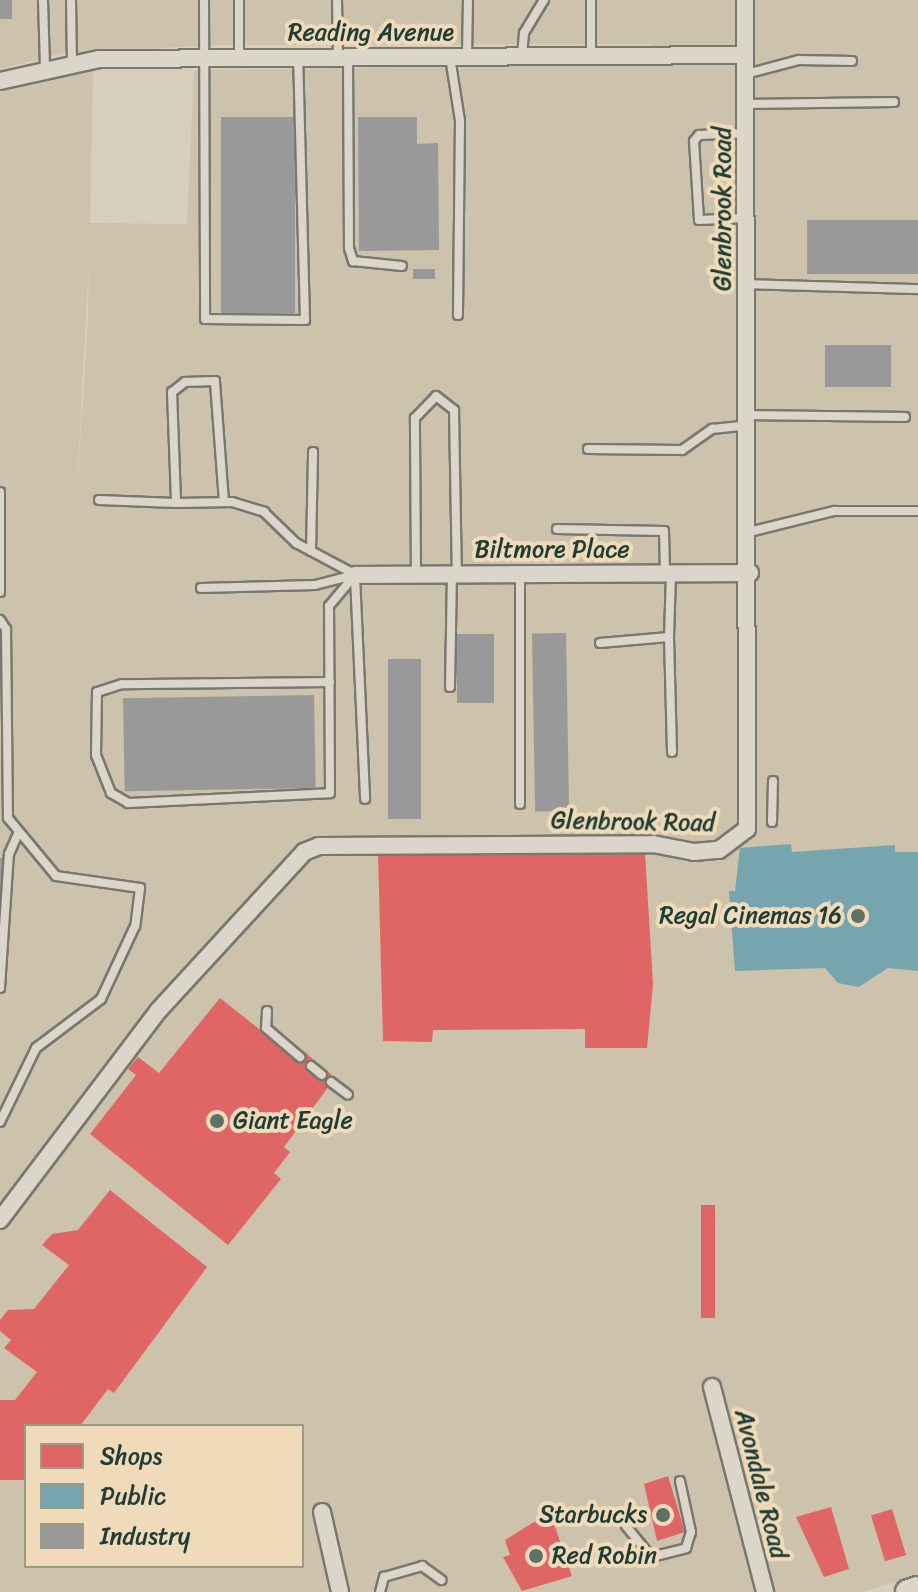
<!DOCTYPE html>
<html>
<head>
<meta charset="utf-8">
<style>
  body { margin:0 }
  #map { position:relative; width:918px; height:1592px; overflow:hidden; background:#d7cebc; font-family:Sriracha,sans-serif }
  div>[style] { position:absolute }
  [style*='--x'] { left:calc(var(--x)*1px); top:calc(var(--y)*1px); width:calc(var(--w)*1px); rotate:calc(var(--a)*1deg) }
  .built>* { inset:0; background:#cdc2ab }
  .shops>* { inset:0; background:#e06666; transform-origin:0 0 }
  .public>* { inset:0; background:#76a5af }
  .industry>* { inset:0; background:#999; transform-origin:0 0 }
  .roads { filter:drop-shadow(2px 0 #77796f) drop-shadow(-2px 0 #77796f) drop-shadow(0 2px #77796f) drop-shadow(0 -2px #77796f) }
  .service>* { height:8px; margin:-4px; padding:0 4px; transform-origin:4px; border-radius:4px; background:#dcd5c9 }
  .minor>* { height:16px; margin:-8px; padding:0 8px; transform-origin:8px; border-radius:8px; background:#dcd5c9 }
  .primary>* { height:24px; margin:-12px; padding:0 12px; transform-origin:12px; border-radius:12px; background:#dcd5c9 }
  .dots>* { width:22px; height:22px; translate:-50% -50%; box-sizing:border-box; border:4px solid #efdbb9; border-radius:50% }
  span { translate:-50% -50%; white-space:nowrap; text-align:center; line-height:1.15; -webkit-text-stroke:8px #efdbb9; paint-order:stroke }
  .street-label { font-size:24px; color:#1f3d34 }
  .poi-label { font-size:24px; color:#1f3d34 }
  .right { translate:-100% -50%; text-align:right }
  .left { translate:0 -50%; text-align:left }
  .legend { position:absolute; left:24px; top:1424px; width:280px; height:144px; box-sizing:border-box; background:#efdbb9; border:2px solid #9c9c84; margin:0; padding:10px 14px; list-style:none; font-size:24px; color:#1f3d34 }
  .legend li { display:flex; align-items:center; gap:16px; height:40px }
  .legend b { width:40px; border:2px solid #9c9c84 }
</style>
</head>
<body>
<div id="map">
  <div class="built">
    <div style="clip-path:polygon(evenodd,0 0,918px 0,918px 1575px,862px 1592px,0 1592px,0 92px,93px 69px,90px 223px,187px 224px,194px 70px,650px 64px,651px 44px,218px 45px,62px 53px,0 69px,0 0,89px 258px,88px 321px,76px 507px,76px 506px,89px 258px,0 0,26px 1426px,302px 1426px,302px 1566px,26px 1566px,26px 1426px)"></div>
  </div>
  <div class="shops">
    <div style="clip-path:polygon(645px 853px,653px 984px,647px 1048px,585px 1048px,585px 1029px,433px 1030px,432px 1042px,383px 1041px,378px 854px)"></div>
    <div style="clip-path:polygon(220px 998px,298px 1060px,305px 1052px,315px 1061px,309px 1069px,320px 1077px,326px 1070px,335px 1078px,284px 1147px,290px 1152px,274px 1173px,281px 1179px,228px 1245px,90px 1134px,136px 1075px,128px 1069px,138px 1057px,159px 1073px)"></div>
    <div style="clip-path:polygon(110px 1190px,207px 1267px,114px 1393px,108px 1389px,80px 1426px,26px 1426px,26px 1480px,0 1480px,0 1400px,15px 1400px,37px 1372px,4px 1348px,11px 1340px,0 1331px,0 1320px,8px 1310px,34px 1309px,69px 1265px,42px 1245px,52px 1234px,78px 1230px)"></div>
    <div style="left:715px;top:1205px;width:113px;height:14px;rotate:90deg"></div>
    <div style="clip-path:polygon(668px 1476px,685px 1532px,657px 1541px,644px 1484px)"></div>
    <div style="clip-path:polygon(831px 1507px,849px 1569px,824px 1577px,796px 1517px)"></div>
    <div style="left:892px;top:1509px;width:48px;height:22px;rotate:73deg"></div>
    <div style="clip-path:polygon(534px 1522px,554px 1524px,572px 1576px,522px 1591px,503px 1557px,510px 1555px,505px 1540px)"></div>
  </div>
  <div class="public">
    <div style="clip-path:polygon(791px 844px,792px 852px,895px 845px,895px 852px,918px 852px,918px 971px,888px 968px,859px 987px,838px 983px,825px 968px,735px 971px,729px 891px,735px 891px,740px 848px)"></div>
  </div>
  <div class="industry">
    <div style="left:0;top:0;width:12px;height:19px"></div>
    <div style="left:295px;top:117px;width:196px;height:74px;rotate:90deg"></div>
    <div style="clip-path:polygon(358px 117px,417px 117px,417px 144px,438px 143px,439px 250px,359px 251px)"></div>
    <div style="left:807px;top:220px;width:111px;height:54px"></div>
    <div style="left:413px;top:269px;width:22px;height:10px"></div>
    <div style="left:891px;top:345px;width:42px;height:66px;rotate:90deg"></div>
    <div style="left:566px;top:633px;width:178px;height:34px;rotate:89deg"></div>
    <div style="left:457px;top:634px;width:37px;height:69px"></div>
    <div style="left:388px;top:659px;width:33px;height:160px"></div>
    <div style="left:314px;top:695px;width:93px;height:191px;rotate:89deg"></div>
    <div style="clip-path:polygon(4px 857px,3px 964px,0 964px,0 858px)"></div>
  </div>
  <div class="roads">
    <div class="service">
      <div style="--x:43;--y:0;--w:69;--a:88.3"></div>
      <div style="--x:71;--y:0;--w:63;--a:89.1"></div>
      <div style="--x:204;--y:0;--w:319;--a:89.8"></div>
      <div style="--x:205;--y:319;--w:100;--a:0.6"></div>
      <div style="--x:305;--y:320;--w:262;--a:-91.5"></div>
      <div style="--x:337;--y:0;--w:57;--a:89"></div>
      <div style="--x:591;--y:0;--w:56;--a:90"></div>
      <div style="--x:467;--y:56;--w:56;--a:-89"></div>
      <div style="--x:522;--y:56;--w:23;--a:-85"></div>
      <div style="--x:524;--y:33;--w:39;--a:-59"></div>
      <div style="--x:450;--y:57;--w:65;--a:81.1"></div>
      <div style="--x:460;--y:121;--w:194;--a:90.6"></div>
      <div style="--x:239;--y:58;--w:58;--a:-90"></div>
      <div style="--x:348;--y:58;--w:190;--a:89.7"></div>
      <div style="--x:349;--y:248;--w:14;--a:73"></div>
      <div style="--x:353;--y:261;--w:49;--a:5.8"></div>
      <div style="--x:746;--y:74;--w:55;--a:-14.8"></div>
      <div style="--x:799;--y:60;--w:53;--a:1.1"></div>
      <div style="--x:746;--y:104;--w:148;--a:-0.8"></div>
      <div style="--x:746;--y:218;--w:47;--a:177.6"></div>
      <div style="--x:699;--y:220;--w:79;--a:-93.6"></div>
      <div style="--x:694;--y:141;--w:8;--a:-50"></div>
      <div style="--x:699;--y:135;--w:47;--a:-2.4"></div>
      <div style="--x:747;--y:284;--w:171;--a:1.7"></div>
      <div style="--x:748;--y:415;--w:157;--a:0.7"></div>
      <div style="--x:588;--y:449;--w:94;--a:0.6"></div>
      <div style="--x:682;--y:450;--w:37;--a:-35"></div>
      <div style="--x:712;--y:429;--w:36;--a:-6"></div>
      <div style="--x:0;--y:492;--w:100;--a:90"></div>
      <div style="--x:99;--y:500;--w:77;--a:2.2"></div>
      <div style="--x:224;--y:502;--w:121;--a:-94.3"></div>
      <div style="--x:215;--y:381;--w:30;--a:178"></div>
      <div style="--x:185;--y:382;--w:16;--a:142"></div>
      <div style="--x:172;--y:392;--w:111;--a:87.9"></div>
      <div style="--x:176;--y:503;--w:56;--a:-1"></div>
      <div style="--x:232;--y:502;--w:34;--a:17"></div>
      <div style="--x:264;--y:512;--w:45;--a:44.1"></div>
      <div style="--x:296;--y:543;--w:66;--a:28.1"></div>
      <div style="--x:557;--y:529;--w:107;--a:1.1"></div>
      <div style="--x:664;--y:531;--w:42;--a:88.6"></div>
      <div style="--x:749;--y:532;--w:88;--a:-13.9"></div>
      <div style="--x:834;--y:511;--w:84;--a:0"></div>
      <div style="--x:311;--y:551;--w:99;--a:-88.8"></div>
      <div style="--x:416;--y:575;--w:157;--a:-90.4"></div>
      <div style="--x:415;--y:418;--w:30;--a:-46"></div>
      <div style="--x:436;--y:396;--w:23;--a:38"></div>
      <div style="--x:454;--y:410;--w:164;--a:89"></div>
      <div style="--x:520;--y:575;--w:229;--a:90"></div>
      <div style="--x:355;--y:576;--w:223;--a:87.4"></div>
      <div style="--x:201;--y:588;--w:114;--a:-1.5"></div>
      <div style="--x:315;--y:585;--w:40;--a:-14.4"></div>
      <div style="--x:0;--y:620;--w:11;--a:56"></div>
      <div style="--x:6;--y:629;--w:189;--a:89.4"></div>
      <div style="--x:8;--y:818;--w:75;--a:50.4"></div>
      <div style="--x:56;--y:876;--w:85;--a:8.1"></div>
      <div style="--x:140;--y:888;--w:38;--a:97"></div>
      <div style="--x:135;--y:926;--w:81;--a:115"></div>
      <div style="--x:101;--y:999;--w:81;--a:143"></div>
      <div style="--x:36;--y:1048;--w:82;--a:115.9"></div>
      <div style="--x:669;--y:637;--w:115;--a:88.5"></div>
      <div style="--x:600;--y:643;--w:69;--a:-5"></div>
      <div style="--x:669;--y:637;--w:64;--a:-88.2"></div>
      <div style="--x:330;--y:682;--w:208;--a:179.4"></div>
      <div style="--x:122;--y:684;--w:26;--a:162"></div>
      <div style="--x:97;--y:692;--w:63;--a:90.9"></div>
      <div style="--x:96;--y:755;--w:41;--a:68.5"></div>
      <div style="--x:111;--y:793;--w:20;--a:30"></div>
      <div style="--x:128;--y:803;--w:202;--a:-2.8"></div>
      <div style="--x:330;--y:793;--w:187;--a:-90.3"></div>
      <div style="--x:329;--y:606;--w:40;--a:-50"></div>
      <div style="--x:450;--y:687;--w:112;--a:-89"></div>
      <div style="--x:772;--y:822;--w:41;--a:-88.6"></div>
      <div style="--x:0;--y:988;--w:134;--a:-86.2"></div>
      <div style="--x:9;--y:854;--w:22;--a:-66"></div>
      <div style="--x:267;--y:1011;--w:17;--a:93"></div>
      <div style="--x:266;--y:1028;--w:45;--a:40.5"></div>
      <div style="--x:311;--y:1066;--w:14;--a:39"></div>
      <div style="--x:331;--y:1082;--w:21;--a:37"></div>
      <div style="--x:626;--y:1526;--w:40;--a:51"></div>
      <div style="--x:651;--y:1557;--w:36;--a:-14"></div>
      <div style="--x:686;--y:1548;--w:17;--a:-73"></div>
      <div style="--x:691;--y:1532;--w:52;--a:-102.2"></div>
      <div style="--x:380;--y:1592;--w:16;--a:-75"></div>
      <div style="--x:384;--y:1577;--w:40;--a:-16"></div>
      <div style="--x:422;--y:1566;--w:24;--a:36"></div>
    </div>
    <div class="minor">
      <div style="--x:0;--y:81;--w:101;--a:-12.5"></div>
      <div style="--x:99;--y:59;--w:646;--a:-0.35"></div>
      <div style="--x:355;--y:575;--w:395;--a:-0.3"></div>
      <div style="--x:0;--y:1220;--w:262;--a:-52.9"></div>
      <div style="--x:158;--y:1011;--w:216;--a:-47.4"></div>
      <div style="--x:304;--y:852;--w:16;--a:-22"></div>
      <div style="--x:319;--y:846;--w:334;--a:-0.3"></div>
      <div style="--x:653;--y:844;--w:42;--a:11"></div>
      <div style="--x:694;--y:852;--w:25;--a:-5"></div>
      <div style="--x:719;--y:850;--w:35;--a:-37"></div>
      <div style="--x:747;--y:829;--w:829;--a:-90.14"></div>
      <div style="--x:712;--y:1387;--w:212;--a:75.5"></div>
      <div style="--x:322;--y:1512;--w:82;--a:77.3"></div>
    </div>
    <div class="primary">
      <div style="--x:908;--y:1592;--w:10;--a:-17"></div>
    </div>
  </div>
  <div class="dots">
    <div style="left:858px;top:916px;background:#5f7064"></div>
    <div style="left:217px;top:1121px;background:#5f7064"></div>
    <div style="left:663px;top:1515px;background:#5f7064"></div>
    <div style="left:536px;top:1556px;background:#5f7064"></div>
  </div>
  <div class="street-label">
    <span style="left:371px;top:33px">Reading Avenue</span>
    <span style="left:723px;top:209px;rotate:-90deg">Glenbrook Road</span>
    <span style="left:552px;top:550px">Biltmore Place</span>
    <span style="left:633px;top:822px;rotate:1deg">Glenbrook Road</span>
    <span style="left:761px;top:1484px;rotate:76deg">Avondale Road</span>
  </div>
  <div class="poi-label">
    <span class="right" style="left:842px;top:916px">Regal Cinemas 16</span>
    <span class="left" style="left:233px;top:1121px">Giant Eagle</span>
    <span class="right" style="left:647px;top:1515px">Starbucks</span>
    <span class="left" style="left:552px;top:1556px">Red Robin</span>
  </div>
  <ul class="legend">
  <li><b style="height:22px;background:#e06666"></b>Shops</li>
  <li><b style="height:22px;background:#76a5af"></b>Public</li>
  <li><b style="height:22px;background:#999"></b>Industry</li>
  </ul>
</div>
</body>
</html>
